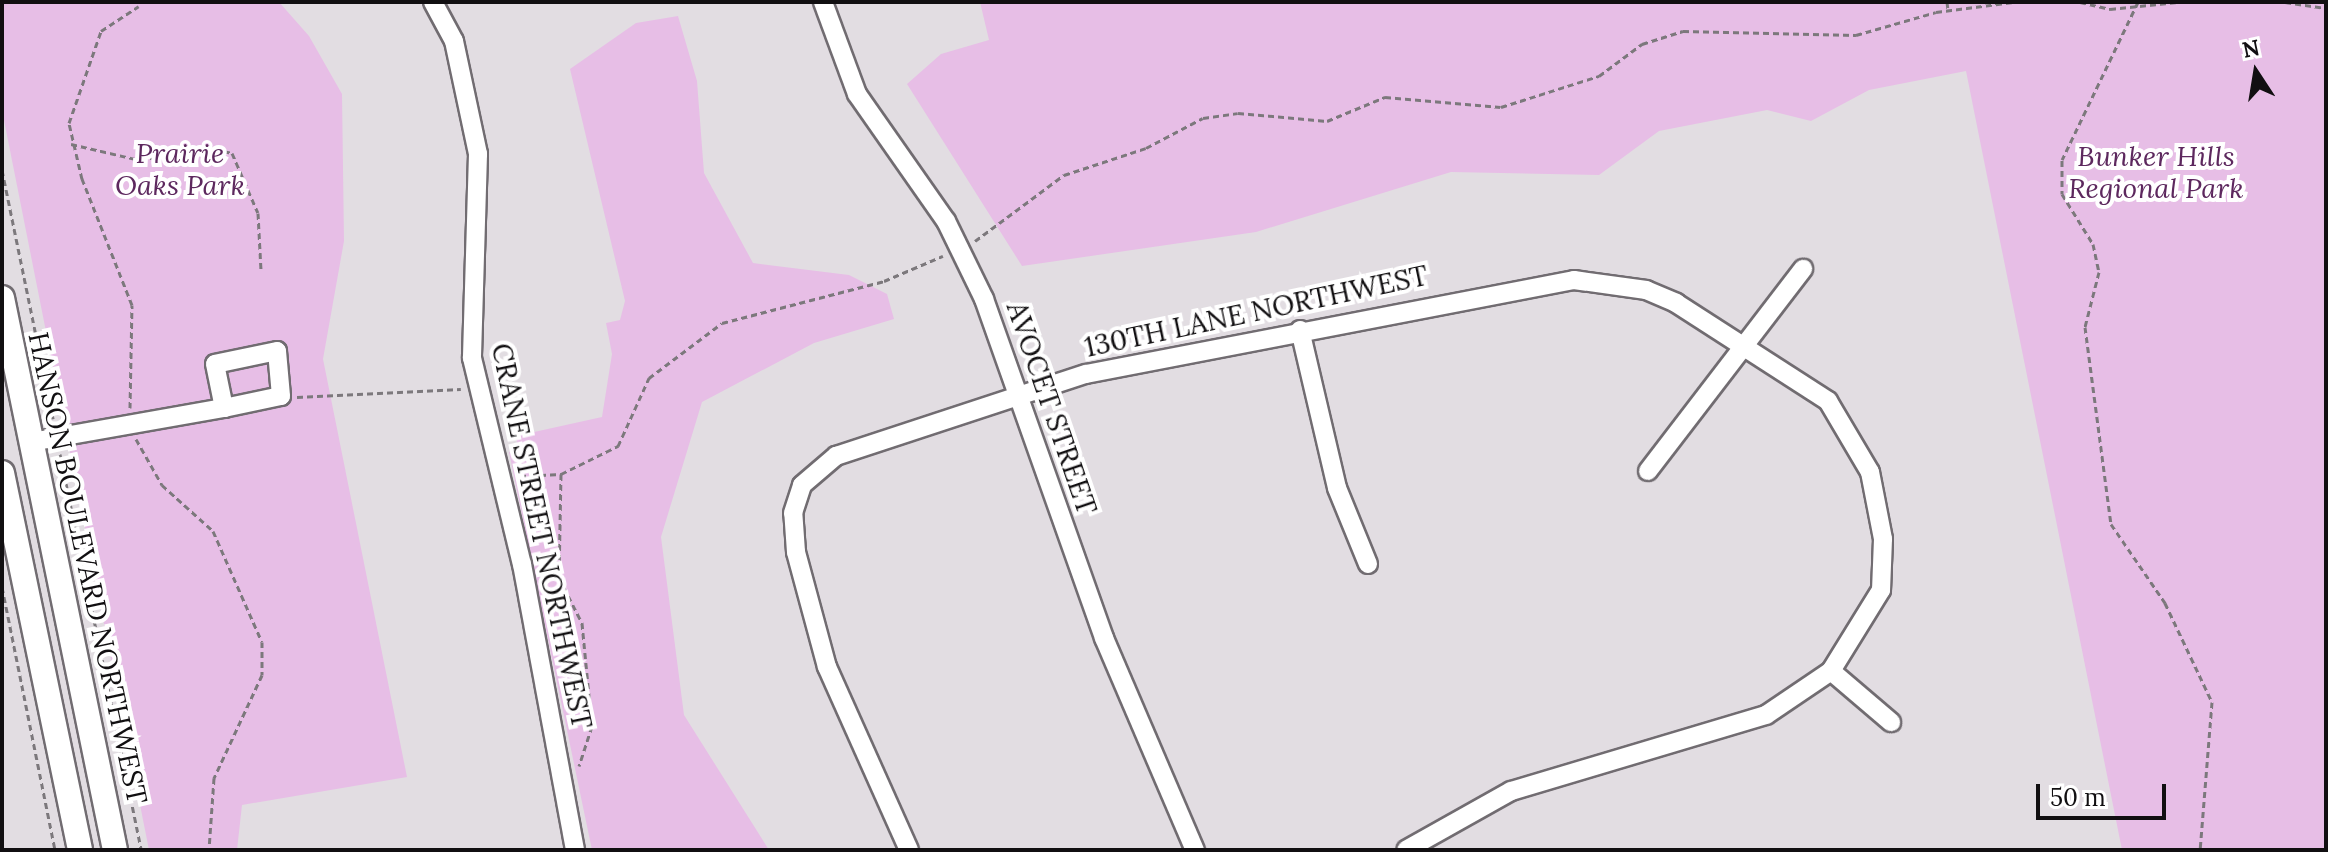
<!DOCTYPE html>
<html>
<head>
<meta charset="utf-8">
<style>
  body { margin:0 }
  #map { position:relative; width:2328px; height:852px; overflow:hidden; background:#e2dde2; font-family:Lora,serif }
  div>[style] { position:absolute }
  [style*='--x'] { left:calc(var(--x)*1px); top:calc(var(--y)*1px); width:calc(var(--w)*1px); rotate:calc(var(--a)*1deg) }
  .green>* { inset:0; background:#e7bee6 }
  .path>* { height:3px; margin-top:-1.5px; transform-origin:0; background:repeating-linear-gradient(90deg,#7c787c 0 6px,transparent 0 10px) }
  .roads { filter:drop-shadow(2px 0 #716c71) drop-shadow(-2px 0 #716c71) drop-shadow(0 2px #716c71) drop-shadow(0 -2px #716c71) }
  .minor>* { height:18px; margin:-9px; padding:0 9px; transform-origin:9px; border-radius:9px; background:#fff }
  .major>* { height:24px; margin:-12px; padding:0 12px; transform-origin:12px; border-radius:12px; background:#fff }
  span { translate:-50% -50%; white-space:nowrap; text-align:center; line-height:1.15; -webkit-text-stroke:8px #fff; paint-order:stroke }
  .park-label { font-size:28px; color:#5d285e; font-style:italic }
  .street-label { font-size:28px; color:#110f11 }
  .frame { position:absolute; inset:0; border:4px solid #110f11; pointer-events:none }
  .north { position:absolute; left:2216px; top:32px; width:80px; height:80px; -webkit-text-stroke:6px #fff; paint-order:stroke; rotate:348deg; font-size:22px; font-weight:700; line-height:32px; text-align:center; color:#110f11 }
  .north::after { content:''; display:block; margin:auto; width:28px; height:36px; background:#110f11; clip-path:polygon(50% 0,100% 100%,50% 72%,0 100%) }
  .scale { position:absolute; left:2036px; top:784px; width:130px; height:36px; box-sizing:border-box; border:4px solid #110f11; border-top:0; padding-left:10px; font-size:24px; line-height:28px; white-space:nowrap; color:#110f11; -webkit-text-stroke:6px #fff; paint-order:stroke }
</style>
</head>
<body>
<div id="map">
  <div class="green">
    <div style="clip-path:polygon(2px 2px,279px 2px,309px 36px,342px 94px,344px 241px,323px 359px,407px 777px,242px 805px,237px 850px,149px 850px,2px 110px)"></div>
    <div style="clip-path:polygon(980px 2px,2326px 2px,2326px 850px,2122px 850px,1966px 71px,1869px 90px,1811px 121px,1767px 110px,1659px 131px,1599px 175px,1451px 172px,1256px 232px,1022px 266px,907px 84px,941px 54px,989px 40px)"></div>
    <div style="clip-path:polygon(678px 16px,697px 81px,704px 173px,753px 263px,849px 275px,887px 294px,894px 319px,814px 343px,702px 402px,661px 537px,684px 715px,769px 850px,592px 850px,509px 452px,518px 450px,516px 436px,602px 417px,612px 354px,606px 323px,620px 320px,625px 301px,570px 69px,636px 23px)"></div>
  </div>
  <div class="path">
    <div style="--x:1947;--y:2;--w:8;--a:83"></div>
    <div style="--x:2080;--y:2;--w:31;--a:13"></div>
    <div style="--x:2110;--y:9;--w:68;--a:-5.9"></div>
    <div style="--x:2138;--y:2;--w:175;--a:115.7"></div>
    <div style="--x:2062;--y:160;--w:34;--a:90"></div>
    <div style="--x:2062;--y:194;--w:59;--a:58.2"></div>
    <div style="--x:2093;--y:244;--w:29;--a:78"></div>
    <div style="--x:2099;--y:272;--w:57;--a:104.3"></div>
    <div style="--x:2085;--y:327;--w:199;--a:82.5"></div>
    <div style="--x:2111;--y:524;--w:96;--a:55.6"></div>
    <div style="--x:2165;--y:603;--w:110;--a:64.6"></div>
    <div style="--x:2212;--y:702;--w:148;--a:94.6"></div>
    <div style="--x:2285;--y:2;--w:41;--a:8.3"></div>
    <div style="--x:71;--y:144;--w:71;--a:13.1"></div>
    <div style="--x:140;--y:160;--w:65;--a:-11.5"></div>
    <div style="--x:204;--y:147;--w:29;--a:12"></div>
    <div style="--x:232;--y:153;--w:65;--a:66.6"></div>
    <div style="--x:258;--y:213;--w:58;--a:87"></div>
    <div style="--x:2;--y:170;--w:254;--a:78.4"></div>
    <div style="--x:975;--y:241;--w:111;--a:-36.6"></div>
    <div style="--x:1064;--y:175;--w:86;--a:-18.2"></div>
    <div style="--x:1146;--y:148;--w:64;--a:-27.8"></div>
    <div style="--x:1203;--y:118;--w:35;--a:-8"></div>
    <div style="--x:1238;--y:113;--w:89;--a:5.1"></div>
    <div style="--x:1327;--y:121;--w:63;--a:-22.5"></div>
    <div style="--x:1385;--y:97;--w:116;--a:4.9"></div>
    <div style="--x:1501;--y:107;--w:103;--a:-17.6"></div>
    <div style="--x:1599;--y:76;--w:54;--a:-36.7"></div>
    <div style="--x:1642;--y:44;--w:43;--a:-17.6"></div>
    <div style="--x:1683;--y:31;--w:173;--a:1.3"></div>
    <div style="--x:1856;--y:35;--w:83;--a:-16"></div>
    <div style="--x:1936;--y:12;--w:78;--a:-7.4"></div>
    <div style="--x:297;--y:397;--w:164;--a:-2.8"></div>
    <div style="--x:130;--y:408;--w:103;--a:-88.9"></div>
    <div style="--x:132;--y:305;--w:136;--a:-111.6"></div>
    <div style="--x:82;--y:179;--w:57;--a:-103.1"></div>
    <div style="--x:69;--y:123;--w:97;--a:-70.8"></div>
    <div style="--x:101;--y:31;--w:45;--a:-33.3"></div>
    <div style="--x:136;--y:439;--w:53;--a:60.5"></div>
    <div style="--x:162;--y:485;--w:69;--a:42"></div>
    <div style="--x:213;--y:531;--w:121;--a:66.2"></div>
    <div style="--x:262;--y:642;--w:33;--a:90"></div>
    <div style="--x:262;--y:675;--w:114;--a:115"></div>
    <div style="--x:214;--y:778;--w:72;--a:94"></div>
    <div style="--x:60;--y:454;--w:404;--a:78.4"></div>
    <div style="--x:561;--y:474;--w:104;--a:91.1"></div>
    <div style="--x:559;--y:578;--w:51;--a:62.9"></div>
    <div style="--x:582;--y:623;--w:103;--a:84.5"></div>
    <div style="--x:592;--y:726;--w:42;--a:108"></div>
    <div style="--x:520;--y:476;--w:41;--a:-2.8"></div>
    <div style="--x:561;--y:474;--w:64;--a:-26.2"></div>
    <div style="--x:618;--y:446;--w:75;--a:-65.5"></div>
    <div style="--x:649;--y:378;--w:91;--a:-37"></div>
    <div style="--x:722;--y:323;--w:167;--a:-14.5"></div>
    <div style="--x:884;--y:281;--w:64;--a:-23"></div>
    <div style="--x:2;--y:587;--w:268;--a:78.6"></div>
  </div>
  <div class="roads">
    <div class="minor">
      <div style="--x:433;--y:2;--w:44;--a:61.7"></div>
      <div style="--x:454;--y:41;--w:116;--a:78"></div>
      <div style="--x:478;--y:154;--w:204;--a:91.7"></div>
      <div style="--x:472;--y:358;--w:212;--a:76.4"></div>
      <div style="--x:522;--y:564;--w:291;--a:79.5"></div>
      <div style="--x:823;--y:2;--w:98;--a:69.7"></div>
      <div style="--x:857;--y:94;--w:155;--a:55"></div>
      <div style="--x:946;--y:221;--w:87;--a:64"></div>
      <div style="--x:984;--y:299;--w:360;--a:70.5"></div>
      <div style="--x:1104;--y:638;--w:231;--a:66.8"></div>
      <div style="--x:1300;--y:330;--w:162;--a:76.8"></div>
      <div style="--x:1337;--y:488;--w:82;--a:67.8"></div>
      <div style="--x:31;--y:442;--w:196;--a:-10"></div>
      <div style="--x:224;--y:408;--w:58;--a:-11.9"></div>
      <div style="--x:281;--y:396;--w:45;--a:-95.1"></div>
      <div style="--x:277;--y:351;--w:63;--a:168.2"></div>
      <div style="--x:215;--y:364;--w:45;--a:78.4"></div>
      <div style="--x:1648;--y:471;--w:255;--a:-52.5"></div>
      <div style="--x:1831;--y:671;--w:79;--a:40.4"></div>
      <div style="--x:909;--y:850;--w:201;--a:-114.1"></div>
      <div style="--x:827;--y:667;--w:119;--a:-105.1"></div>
      <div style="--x:796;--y:552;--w:39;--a:-94"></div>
      <div style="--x:793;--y:513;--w:29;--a:-72"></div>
      <div style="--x:802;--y:485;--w:45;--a:-40.5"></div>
      <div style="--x:836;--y:456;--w:263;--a:-18.2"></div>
      <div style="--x:1086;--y:374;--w:497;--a:-10.9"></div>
      <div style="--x:1574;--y:280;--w:73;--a:7.9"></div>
      <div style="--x:1646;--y:290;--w:33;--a:23"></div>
      <div style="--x:1676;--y:303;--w:181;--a:32.8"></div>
      <div style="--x:1828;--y:401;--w:82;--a:59.4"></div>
      <div style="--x:1870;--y:472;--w:68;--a:79"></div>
      <div style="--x:1883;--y:539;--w:51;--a:92.2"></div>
      <div style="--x:1881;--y:590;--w:95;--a:121.7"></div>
      <div style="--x:1831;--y:671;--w:78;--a:145.9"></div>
      <div style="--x:1766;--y:715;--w:266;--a:163.4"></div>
      <div style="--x:1511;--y:791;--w:120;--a:150.7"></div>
    </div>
    <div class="major">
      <div style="--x:2;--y:298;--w:563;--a:78.43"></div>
      <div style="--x:2;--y:473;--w:385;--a:78.3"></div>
    </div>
  </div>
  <div class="park-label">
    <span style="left:180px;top:169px">Prairie<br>Oaks Park</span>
    <span style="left:2156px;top:172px">Bunker Hills<br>Regional Park</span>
  </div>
  <div class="street-label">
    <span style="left:1256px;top:311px;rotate:-12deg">130TH LANE NORTHWEST</span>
    <span style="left:1052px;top:408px;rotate:71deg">AVOCET STREET</span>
    <span style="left:542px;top:536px;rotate:78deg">CRANE STREET NORTHWEST</span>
    <span style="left:88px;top:568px;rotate:78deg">HANSON BOULEVARD NORTHWEST</span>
  </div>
  <div class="frame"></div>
  <div class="north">N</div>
  <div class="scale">50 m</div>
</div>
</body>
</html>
